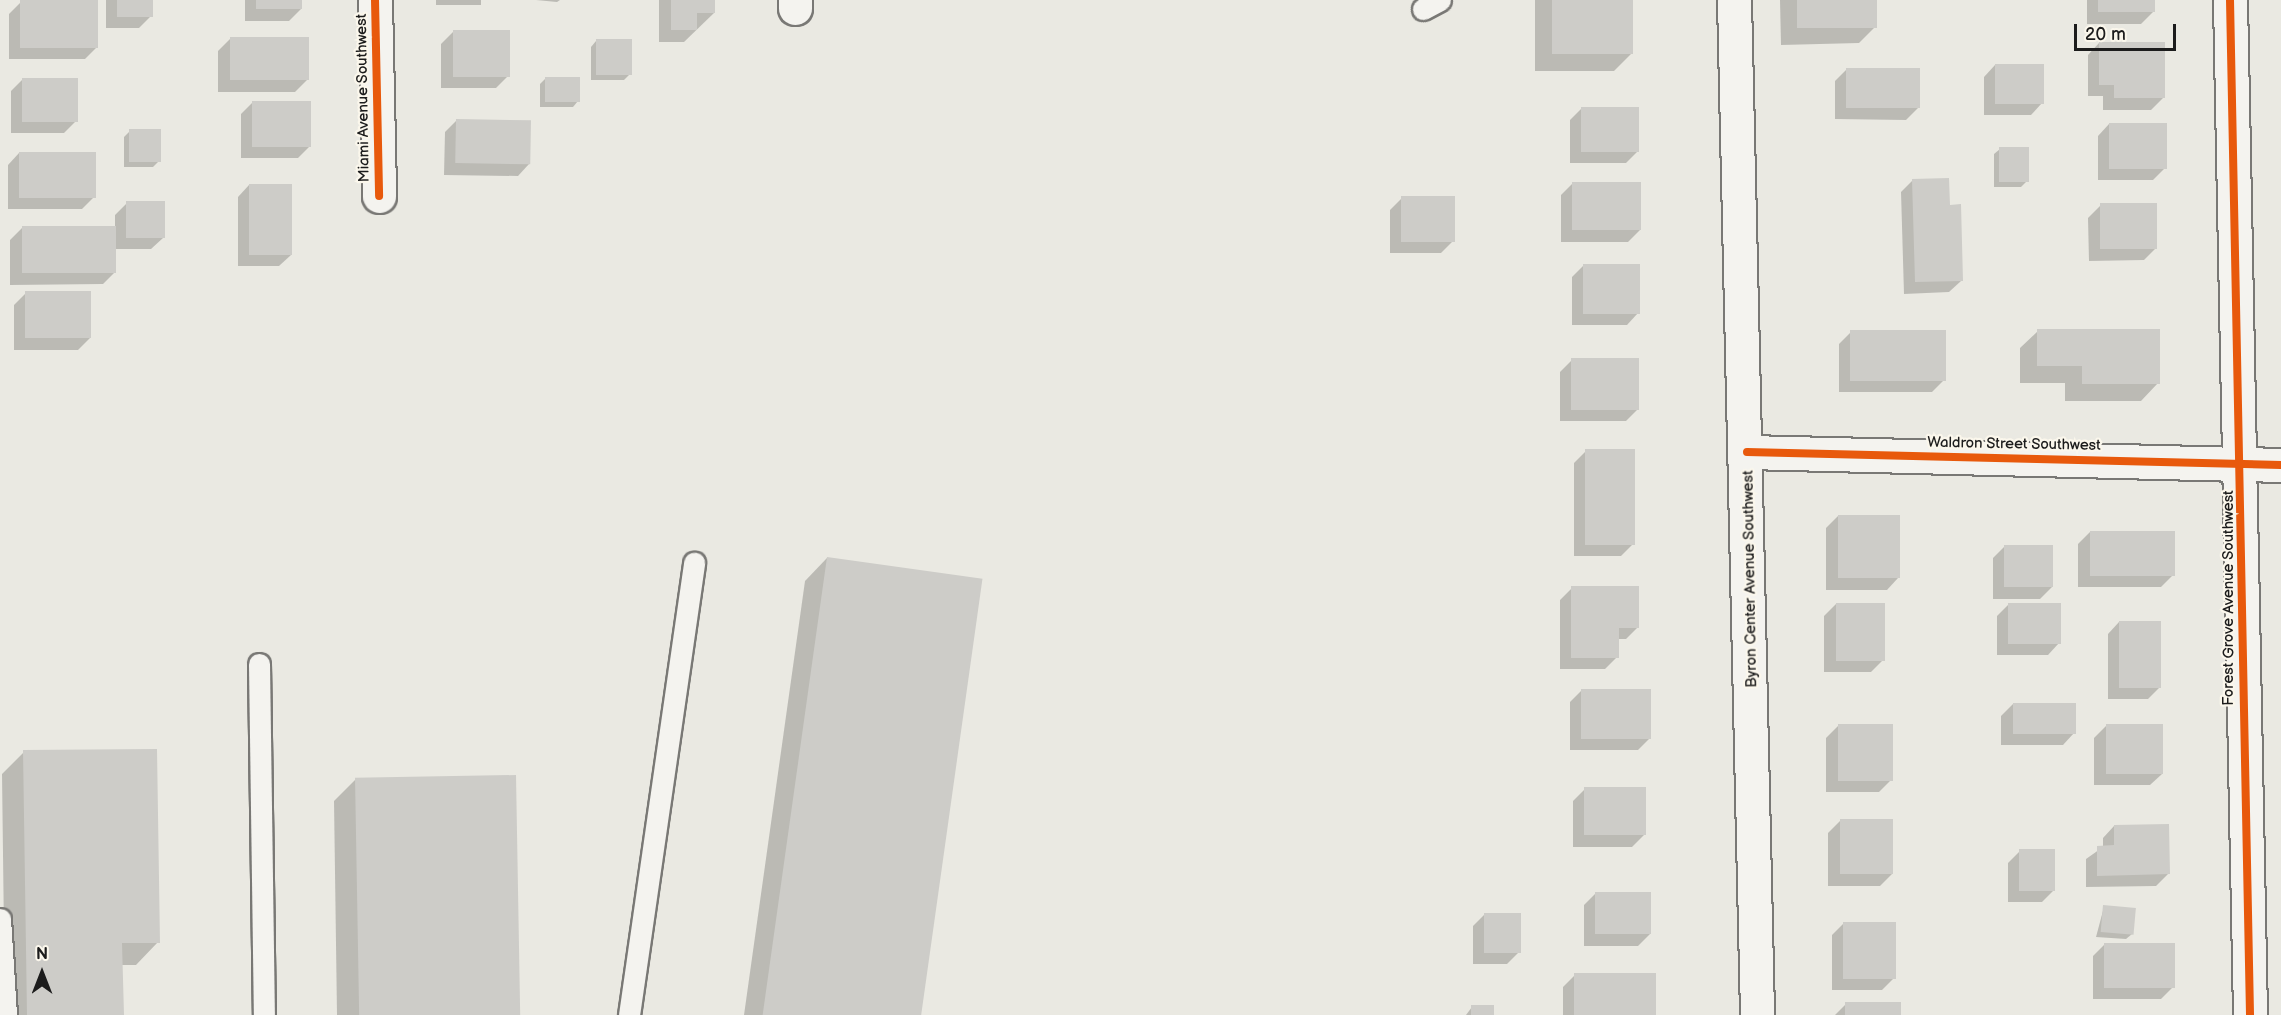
<!DOCTYPE html>
<html>
<head>
<meta charset="utf-8">
<style>
  body { margin:0 }
  #map { position:relative; width:2281px; height:1015px; overflow:hidden; background:#eae9e2; font-family:"Balsamiq Sans",sans-serif }
  div>[style] { position:absolute }
  [style*='--x'] { left:calc(var(--x)*1px); top:calc(var(--y)*1px); width:calc(var(--w)*1px); rotate:calc(var(--a)*1deg) }
  .shadow>* { inset:0; background:#0003; transform-origin:0 0 }
  .building>* { inset:0; background:#cdccc8; transform-origin:0 0 }
  .roads { filter:drop-shadow(2px 0 #797875) drop-shadow(-2px 0 #797875) drop-shadow(0 2px #797875) drop-shadow(0 -2px #797875) }
  .service>* { height:21px; margin:-10.5px; padding:0 10.5px; transform-origin:10.5px; border-radius:10.5px; background:#f4f3ef }
  .minor>* { height:33px; margin:-16.5px; padding:0 16.5px; transform-origin:16.5px; border-radius:16.5px; background:#f4f3ef }
  .secondary>* { height:33px; margin:-16.5px; padding:0 16.5px; transform-origin:16.5px; border-radius:16.5px; background:#f4f3ef }
  .cycleway>* { height:8px; margin:-4px; padding:0 4px; transform-origin:4px; border-radius:4px; background:#e8590c }
  span { translate:-50% -50%; white-space:nowrap; text-align:center; line-height:1.15; -webkit-text-stroke:4.5px #fbf7ec; paint-order:stroke }
  .street-label { font-size:15px; color:#1c1c1c }
  .north { position:absolute; left:12px; top:943px; width:60px; height:60px; -webkit-text-stroke:4px #fbf7ec; paint-order:stroke; rotate:0deg; font-size:16px; font-weight:700; line-height:24px; text-align:center; color:#1c1c1c }
  .north::after { content:''; display:block; margin:auto; width:21px; height:27px; background:#1c1c1c; clip-path:polygon(50% 0,100% 100%,50% 72%,0 100%) }
  .scale { position:absolute; left:2074px; top:24px; width:102px; height:27px; box-sizing:border-box; border:3px solid #1c1c1c; border-top:0; padding-left:8px; font-size:18px; line-height:21px; white-space:nowrap; color:#1c1c1c; -webkit-text-stroke:4px #fbf7ec; paint-order:stroke }
</style>
</head>
<body>
<div id="map">
  <div class="shadow">
    <div style="clip-path:polygon(106px 0,151px 0,151px 16px,139px 28px,106px 28px)"></div>
    <div style="clip-path:polygon(245px 0,301px 0,301px 9px,289px 21px,245px 21px)"></div>
    <div style="left:436px;top:0;width:45px;height:5px"></div>
    <div style="clip-path:polygon(536px 0,560px 0,557px 2px)"></div>
    <div style="clip-path:polygon(659px 0,714px 0,714px 13px,684px 42px,659px 42px)"></div>
    <div style="clip-path:polygon(1535px 0,1632px 0,1632px 53px,1614px 71px,1535px 71px)"></div>
    <div style="clip-path:polygon(1780px 0,1876px 0,1876px 26px,1859px 43px,1781px 45px)"></div>
    <div style="clip-path:polygon(2087px 0,2153px 0,2153px 12px,2141px 24px,2087px 24px)"></div>
    <div style="clip-path:polygon(21px 2px,97px 47px,85px 59px,9px 59px,9px 14px)"></div>
    <div style="clip-path:polygon(453px 32px,508px 76px,496px 88px,441px 88px,441px 44px)"></div>
    <div style="clip-path:polygon(230px 39px,307px 80px,295px 92px,218px 92px,218px 51px)"></div>
    <div style="clip-path:polygon(596px 41px,630px 74px,624px 80px,591px 80px,591px 47px)"></div>
    <div style="clip-path:polygon(2099px 43px,2163px 98px,2151px 110px,2103px 110px,2103px 96px,2088px 96px,2088px 55px)"></div>
    <div style="clip-path:polygon(1995px 65px,2042px 103px,2031px 115px,1984px 115px,1984px 77px)"></div>
    <div style="clip-path:polygon(1847px 69px,1918px 108px,1906px 120px,1835px 119px,1835px 81px)"></div>
    <div style="clip-path:polygon(546px 78px,578px 101px,573px 107px,540px 107px,540px 84px)"></div>
    <div style="clip-path:polygon(23px 79px,76px 121px,64px 133px,11px 133px,11px 91px)"></div>
    <div style="clip-path:polygon(253px 102px,310px 146px,298px 158px,241px 158px,241px 114px)"></div>
    <div style="clip-path:polygon(1582px 108px,1638px 151px,1626px 163px,1570px 163px,1570px 120px)"></div>
    <div style="clip-path:polygon(457px 120px,529px 164px,518px 176px,444px 175px,445px 132px)"></div>
    <div style="clip-path:polygon(2109px 124px,2165px 168px,2153px 180px,2098px 180px,2098px 136px)"></div>
    <div style="clip-path:polygon(130px 131px,159px 161px,153px 167px,124px 167px,124px 137px)"></div>
    <div style="clip-path:polygon(2000px 149px,2027px 181px,2021px 187px,1994px 187px,1994px 154px)"></div>
    <div style="clip-path:polygon(19px 153px,94px 197px,82px 209px,8px 209px,8px 165px)"></div>
    <div style="clip-path:polygon(1913px 180px,1948px 206px,1961px 281px,1949px 292px,1904px 294px,1901px 192px)"></div>
    <div style="clip-path:polygon(1573px 183px,1640px 230px,1628px 242px,1561px 242px,1561px 195px)"></div>
    <div style="clip-path:polygon(249px 185px,291px 255px,279px 266px,238px 266px,238px 197px)"></div>
    <div style="clip-path:polygon(1402px 198px,1453px 241px,1441px 253px,1390px 253px,1390px 210px)"></div>
    <div style="clip-path:polygon(127px 203px,163px 238px,151px 249px,114px 249px,115px 272px,103px 284px,10px 285px,10px 240px,22px 228px,115px 228px,115px 215px)"></div>
    <div style="clip-path:polygon(2100px 206px,2156px 248px,2144px 260px,2089px 261px,2088px 218px)"></div>
    <div style="clip-path:polygon(1584px 265px,1638px 313px,1627px 325px,1572px 325px,1572px 277px)"></div>
    <div style="clip-path:polygon(26px 293px,90px 338px,78px 350px,14px 350px,14px 305px)"></div>
    <div style="clip-path:polygon(2038px 331px,2158px 383px,2141px 401px,2065px 401px,2065px 383px,2020px 383px,2020px 348px)"></div>
    <div style="clip-path:polygon(1851px 332px,1944px 380px,1932px 392px,1839px 392px,1839px 344px)"></div>
    <div style="clip-path:polygon(1572px 360px,1638px 409px,1626px 421px,1560px 421px,1560px 372px)"></div>
    <div style="clip-path:polygon(1586px 451px,1633px 544px,1621px 556px,1574px 556px,1574px 463px)"></div>
    <div style="clip-path:polygon(1838px 516px,1898px 578px,1887px 590px,1826px 590px,1826px 528px)"></div>
    <div style="clip-path:polygon(2090px 532px,2173px 575px,2161px 587px,2078px 587px,2078px 544px)"></div>
    <div style="clip-path:polygon(2005px 546px,2052px 587px,2040px 599px,1993px 599px,1993px 558px)"></div>
    <div style="clip-path:polygon(827px 558px,920px 1015px,744px 1015px,805px 581px)"></div>
    <div style="clip-path:polygon(1572px 588px,1638px 627px,1626px 639px,1617px 639px,1617px 657px,1605px 669px,1560px 669px,1560px 600px)"></div>
    <div style="clip-path:polygon(1836px 604px,1883px 660px,1871px 672px,1824px 672px,1824px 616px)"></div>
    <div style="clip-path:polygon(2009px 604px,2059px 643px,2048px 655px,1997px 655px,1997px 616px)"></div>
    <div style="clip-path:polygon(2119px 622px,2160px 687px,2148px 699px,2108px 699px,2108px 634px)"></div>
    <div style="clip-path:polygon(1582px 690px,1650px 738px,1638px 750px,1570px 750px,1570px 702px)"></div>
    <div style="clip-path:polygon(2013px 704px,2074px 733px,2063px 745px,2001px 745px,2001px 716px)"></div>
    <div style="clip-path:polygon(1838px 726px,1891px 780px,1879px 792px,1826px 792px,1826px 738px)"></div>
    <div style="clip-path:polygon(2106px 726px,2162px 774px,2150px 785px,2094px 785px,2094px 738px)"></div>
    <div style="clip-path:polygon(24px 752px,158px 942px,136px 965px,121px 965px,122px 1015px,5px 1015px,2px 774px)"></div>
    <div style="clip-path:polygon(356px 779px,517px 1015px,337px 1015px,334px 801px)"></div>
    <div style="clip-path:polygon(1585px 789px,1644px 835px,1632px 847px,1573px 847px,1573px 801px)"></div>
    <div style="clip-path:polygon(1840px 821px,1892px 874px,1880px 886px,1828px 886px,1828px 833px)"></div>
    <div style="clip-path:polygon(2114px 826px,2168px 874px,2156px 886px,2086px 887px,2086px 859px,2103px 847px,2103px 838px)"></div>
    <div style="clip-path:polygon(2020px 851px,2054px 890px,2042px 902px,2008px 902px,2008px 863px)"></div>
    <div style="clip-path:polygon(1596px 893px,1650px 934px,1638px 946px,1584px 946px,1584px 905px)"></div>
    <div style="clip-path:polygon(2104px 907px,2132px 934px,2126px 939px,2096px 937px)"></div>
    <div style="clip-path:polygon(1485px 914px,1519px 952px,1507px 964px,1473px 964px,1473px 926px)"></div>
    <div style="clip-path:polygon(1844px 923px,1894px 978px,1882px 990px,1832px 990px,1832px 935px)"></div>
    <div style="clip-path:polygon(2105px 944px,2173px 987px,2161px 999px,2093px 999px,2093px 956px)"></div>
    <div style="clip-path:polygon(1575px 975px,1654px 1015px,1563px 1015px,1563px 987px)"></div>
    <div style="clip-path:polygon(1846px 1004px,1900px 1015px,1835px 1015px)"></div>
    <div style="clip-path:polygon(1472px 1007px,1492px 1015px,1466px 1015px)"></div>
  </div>
  <div class="building">
    <div style="left:20px;top:0;width:78px;height:48px"></div>
    <div style="left:117px;top:0;width:36px;height:17px"></div>
    <div style="left:256px;top:0;width:46px;height:9px"></div>
    <div style="clip-path:polygon(671px 0,715px 0,715px 13px,697px 13px,697px 30px,671px 30px)"></div>
    <div style="left:1552px;top:0;width:81px;height:54px"></div>
    <div style="left:1797px;top:0;width:80px;height:28px"></div>
    <div style="left:2098px;top:0;width:57px;height:12px"></div>
    <div style="left:453px;top:30px;width:57px;height:47px"></div>
    <div style="left:230px;top:37px;width:79px;height:43px"></div>
    <div style="left:596px;top:39px;width:36px;height:36px"></div>
    <div style="clip-path:polygon(2099px 42px,2165px 42px,2165px 98px,2114px 98px,2114px 85px,2099px 85px)"></div>
    <div style="left:1995px;top:64px;width:49px;height:40px"></div>
    <div style="left:1846px;top:68px;width:74px;height:40px"></div>
    <div style="left:545px;top:77px;width:35px;height:25px"></div>
    <div style="left:22px;top:78px;width:56px;height:44px"></div>
    <div style="left:252px;top:101px;width:59px;height:46px"></div>
    <div style="left:1581px;top:107px;width:58px;height:45px"></div>
    <div style="left:456px;top:119px;width:75px;height:44px;rotate:1deg"></div>
    <div style="left:2109px;top:123px;width:58px;height:46px"></div>
    <div style="left:129px;top:129px;width:32px;height:33px"></div>
    <div style="left:1999px;top:147px;width:30px;height:35px"></div>
    <div style="left:19px;top:152px;width:77px;height:46px"></div>
    <div style="clip-path:polygon(1949px 178px,1950px 205px,1961px 204px,1963px 281px,1915px 282px,1912px 179px)"></div>
    <div style="left:1572px;top:182px;width:69px;height:48px"></div>
    <div style="left:249px;top:184px;width:43px;height:71px"></div>
    <div style="left:1401px;top:196px;width:54px;height:46px"></div>
    <div style="left:126px;top:201px;width:39px;height:37px"></div>
    <div style="left:2157px;top:203px;width:46px;height:57px;rotate:90deg"></div>
    <div style="left:116px;top:226px;width:47px;height:94px;rotate:90deg"></div>
    <div style="left:1583px;top:264px;width:57px;height:50px"></div>
    <div style="left:25px;top:291px;width:66px;height:47px"></div>
    <div style="clip-path:polygon(2037px 329px,2160px 329px,2160px 384px,2082px 384px,2082px 366px,2037px 366px)"></div>
    <div style="left:1850px;top:330px;width:96px;height:51px"></div>
    <div style="left:1571px;top:358px;width:68px;height:52px"></div>
    <div style="left:1585px;top:449px;width:50px;height:96px"></div>
    <div style="left:1838px;top:515px;width:62px;height:63px"></div>
    <div style="left:2090px;top:531px;width:85px;height:45px"></div>
    <div style="left:2004px;top:545px;width:49px;height:42px"></div>
    <div style="left:827px;top:557px;width:157px;height:463px;rotate:8deg"></div>
    <div style="clip-path:polygon(1571px 586px,1639px 586px,1639px 628px,1619px 628px,1619px 658px,1571px 658px)"></div>
    <div style="left:1836px;top:603px;width:49px;height:58px"></div>
    <div style="left:2008px;top:603px;width:53px;height:41px"></div>
    <div style="left:2119px;top:621px;width:42px;height:67px"></div>
    <div style="left:1581px;top:689px;width:70px;height:50px"></div>
    <div style="left:2013px;top:703px;width:63px;height:31px"></div>
    <div style="left:1838px;top:724px;width:55px;height:57px"></div>
    <div style="left:2106px;top:724px;width:57px;height:50px"></div>
    <div style="clip-path:polygon(157px 749px,160px 943px,122px 943px,124px 1015px,27px 1015px,23px 750px)"></div>
    <div style="left:516px;top:775px;width:240px;height:161px;rotate:89deg"></div>
    <div style="left:1584px;top:787px;width:62px;height:48px"></div>
    <div style="left:1840px;top:819px;width:53px;height:55px"></div>
    <div style="clip-path:polygon(2169px 824px,2170px 874px,2097px 876px,2097px 846px,2114px 845px,2114px 825px)"></div>
    <div style="left:2019px;top:849px;width:36px;height:42px"></div>
    <div style="left:1595px;top:892px;width:56px;height:42px"></div>
    <div style="left:2103px;top:905px;width:33px;height:27px;rotate:5deg"></div>
    <div style="left:1484px;top:913px;width:37px;height:40px"></div>
    <div style="left:1843px;top:922px;width:53px;height:57px"></div>
    <div style="left:2104px;top:943px;width:71px;height:45px"></div>
    <div style="left:1574px;top:973px;width:82px;height:42px"></div>
    <div style="left:1845px;top:1002px;width:56px;height:13px"></div>
    <div style="left:1471px;top:1005px;width:23px;height:10px"></div>
  </div>
  <div class="roads">
    <div class="service">
      <div style="--x:1423;--y:9;--w:19;--a:-28"></div>
      <div style="--x:259;--y:664;--w:351;--a:89.2"></div>
      <div style="--x:0;--y:919;--w:96;--a:86.4"></div>
      <div style="--x:629;--y:1015;--w:457;--a:-81.8"></div>
    </div>
    <div class="minor">
      <div style="--x:375;--y:0;--w:196;--a:88.8"></div>
      <div style="--x:795;--y:0;--w:8;--a:90"></div>
      <div style="--x:2230;--y:0;--w:1015;--a:88.87"></div>
      <div style="--x:1747;--y:452;--w:534;--a:1.39"></div>
    </div>
    <div class="secondary">
      <div style="--x:1734;--y:0;--w:1015;--a:88.7"></div>
    </div>
  </div>
  <div class="cycleway">
    <div style="--x:375;--y:0;--w:196;--a:88.8"></div>
    <div style="--x:2230;--y:0;--w:1015;--a:88.87"></div>
    <div style="--x:1747;--y:452;--w:534;--a:1.39"></div>
  </div>
  <div class="street-label">
    <span style="left:363px;top:98px;rotate:-91deg">Miami Avenue Southwest</span>
    <span style="left:2014px;top:444px;rotate:1deg">Waldron Street Southwest</span>
    <span style="left:1750px;top:579px;rotate:-91deg">Byron Center Avenue Southwest</span>
    <span style="left:2229px;top:598px;rotate:-90deg">Forest Grove Avenue Southwest</span>
  </div>
  <div class="north">N</div>
  <div class="scale">20 m</div>
</div>
</body>
</html>
